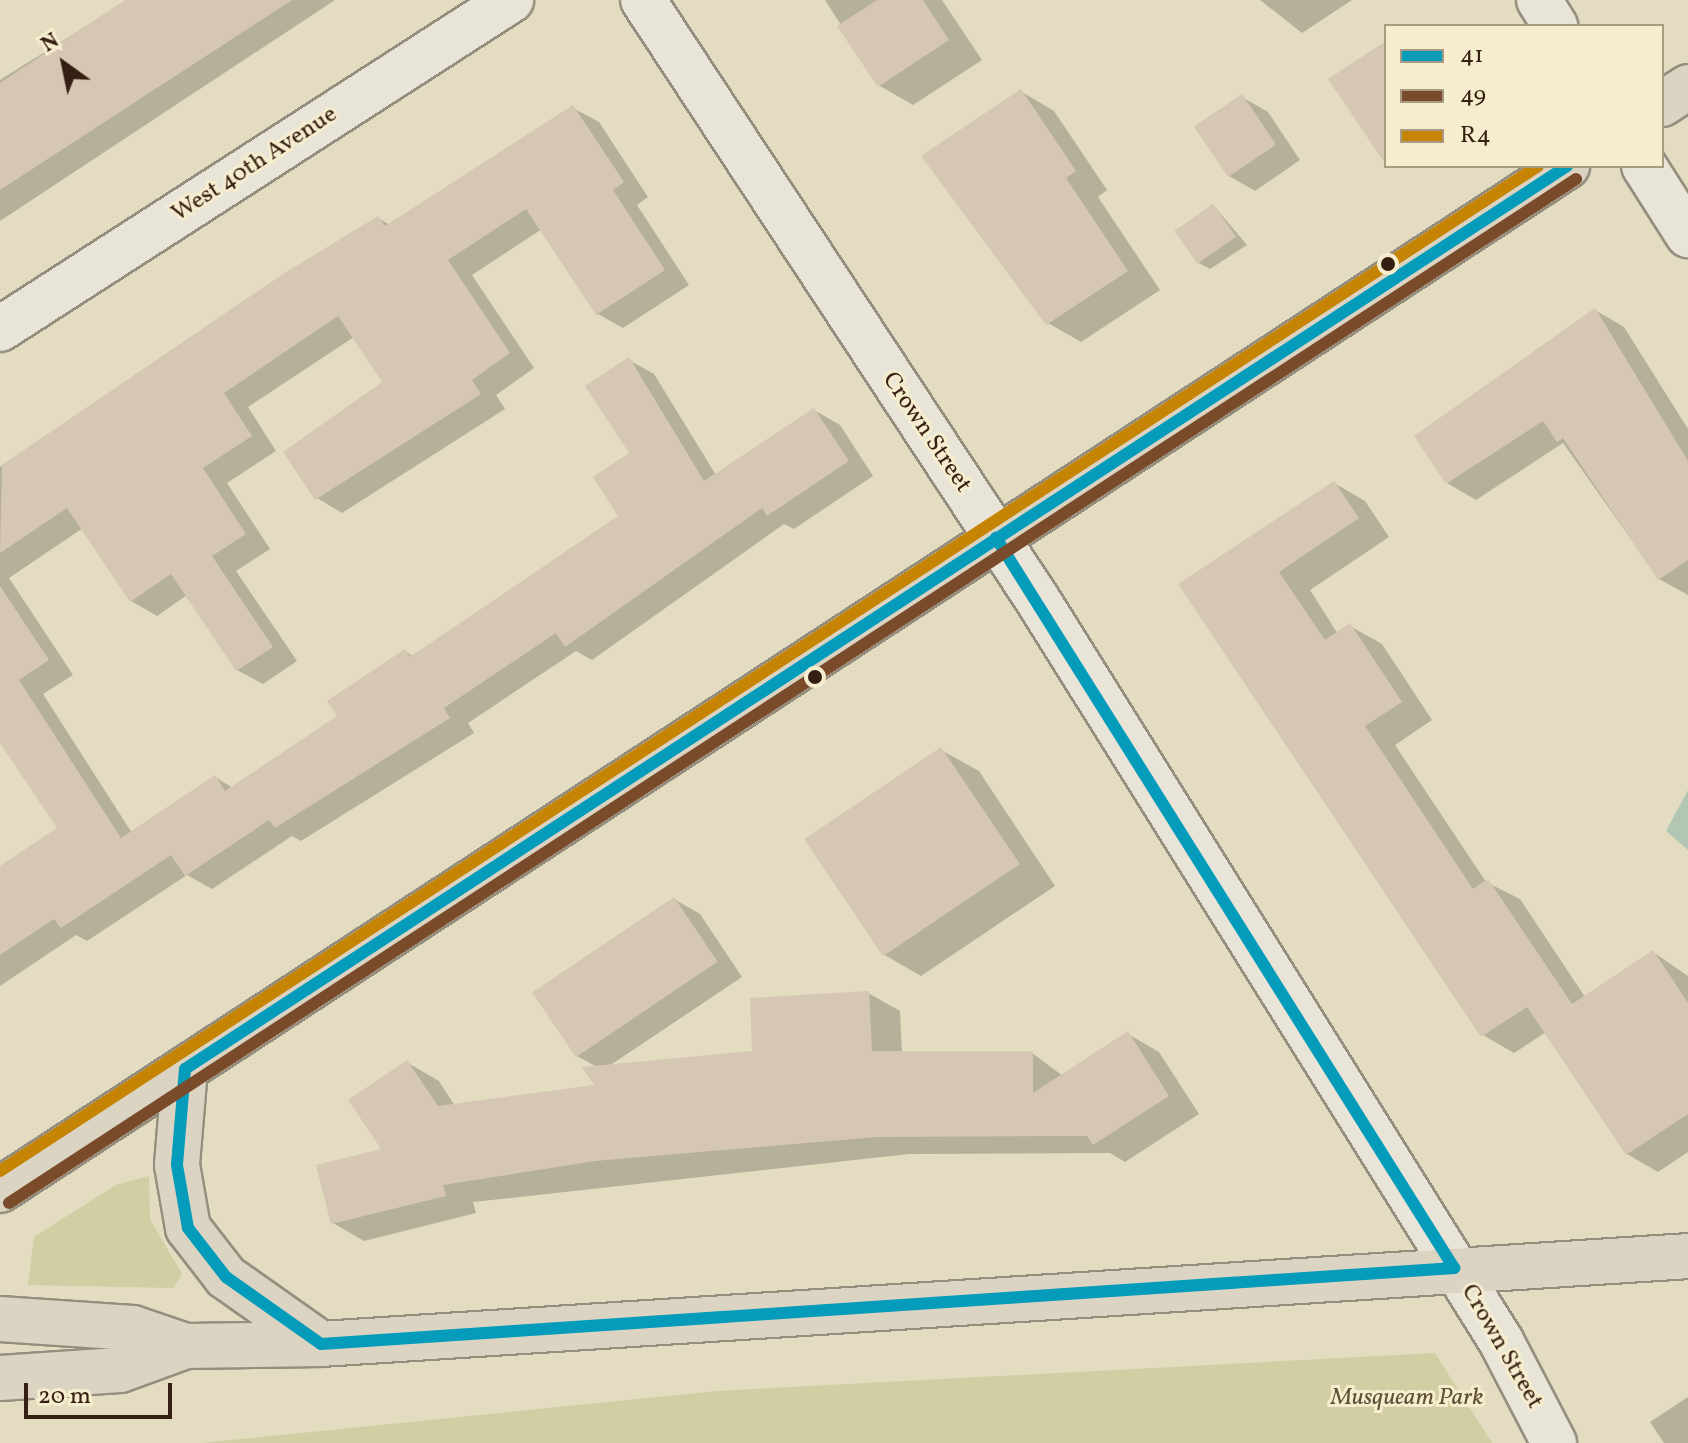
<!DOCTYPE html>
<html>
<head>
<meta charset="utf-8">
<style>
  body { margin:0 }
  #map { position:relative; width:1688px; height:1443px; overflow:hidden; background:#e3dcc1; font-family:Vollkorn,serif }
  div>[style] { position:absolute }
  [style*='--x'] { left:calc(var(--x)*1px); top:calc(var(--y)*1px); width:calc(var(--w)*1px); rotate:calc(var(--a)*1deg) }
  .green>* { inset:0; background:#d0cea2 }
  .water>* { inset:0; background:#b1c7b4 }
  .shadow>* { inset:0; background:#0003 }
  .building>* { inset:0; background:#d5c7b3; transform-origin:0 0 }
  .roads { filter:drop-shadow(2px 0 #958e7e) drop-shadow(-2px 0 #958e7e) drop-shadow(0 2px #958e7e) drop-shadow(0 -2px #958e7e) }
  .minor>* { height:44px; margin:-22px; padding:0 22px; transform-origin:22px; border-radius:22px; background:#e8e4d7 }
  .major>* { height:44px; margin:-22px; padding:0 22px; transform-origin:22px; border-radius:22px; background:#dbd4c2 }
  .bus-1>* { height:12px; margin:-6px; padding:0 6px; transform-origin:6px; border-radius:6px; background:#059bbb }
  .bus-2>* { height:12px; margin:-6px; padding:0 6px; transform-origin:6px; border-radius:6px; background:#7a4b2a }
  .bus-3>* { height:12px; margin:-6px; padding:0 6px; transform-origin:6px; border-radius:6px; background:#c68404 }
  .dots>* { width:22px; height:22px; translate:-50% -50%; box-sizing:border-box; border:4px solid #f6edce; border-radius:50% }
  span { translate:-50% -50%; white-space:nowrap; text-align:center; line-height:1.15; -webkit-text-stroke:6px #f6edce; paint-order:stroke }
  .street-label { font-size:24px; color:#351f12 }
  .park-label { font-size:24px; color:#5f5036; font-style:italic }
  .legend { position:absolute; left:1384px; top:24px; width:280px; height:144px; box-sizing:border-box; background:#f6edce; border:2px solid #a99b83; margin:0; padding:10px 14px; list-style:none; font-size:24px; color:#351f12 }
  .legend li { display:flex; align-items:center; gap:16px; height:40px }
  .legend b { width:40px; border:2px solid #a99b83 }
  .north { position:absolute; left:24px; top:24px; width:80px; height:80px; -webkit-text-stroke:6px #f6edce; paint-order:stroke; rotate:327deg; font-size:22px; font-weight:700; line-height:32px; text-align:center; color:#351f12 }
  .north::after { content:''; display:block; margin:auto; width:28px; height:36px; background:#351f12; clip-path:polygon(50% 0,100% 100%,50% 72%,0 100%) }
  .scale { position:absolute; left:24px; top:1383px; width:148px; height:36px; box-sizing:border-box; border:4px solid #351f12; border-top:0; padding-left:10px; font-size:24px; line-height:28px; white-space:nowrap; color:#351f12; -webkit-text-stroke:6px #f6edce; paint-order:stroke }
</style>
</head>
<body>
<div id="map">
  <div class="green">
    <div style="clip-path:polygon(149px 1176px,150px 1219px,182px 1274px,173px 1288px,28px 1285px,34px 1237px,116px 1185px)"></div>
    <div style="clip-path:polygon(1435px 1353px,1492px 1443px,202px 1443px,717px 1391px)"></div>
  </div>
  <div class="water">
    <div style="clip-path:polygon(1688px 790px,1688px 850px,1666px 831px)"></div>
  </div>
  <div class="shadow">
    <div style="clip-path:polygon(128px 0,335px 0,0 221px,0 80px)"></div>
    <div style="clip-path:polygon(825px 0,942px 0,982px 60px,913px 105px,880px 86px)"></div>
    <div style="clip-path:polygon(1260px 0,1352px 0,1302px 33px)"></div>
    <div style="clip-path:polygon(1022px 92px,1054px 111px,1107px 190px,1098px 197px,1160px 290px,1081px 342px,1048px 323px)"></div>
    <div style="clip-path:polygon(1242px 97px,1268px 112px,1300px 160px,1255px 191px,1229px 176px)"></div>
    <div style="clip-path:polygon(573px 108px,599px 122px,648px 197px,637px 205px,689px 285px,623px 328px,598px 314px,542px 229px,472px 275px,534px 368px,496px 395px,505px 409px,342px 513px,317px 498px,385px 383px,354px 337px,248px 407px,276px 451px,227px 483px,270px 549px,236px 571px,297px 661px,263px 684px,237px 670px,187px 595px,157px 616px,131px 601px,83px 528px,9px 578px,73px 675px,43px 694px,132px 833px,215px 777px,233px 788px,340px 717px,405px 651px,414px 657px,621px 517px,632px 453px,629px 360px,654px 374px,716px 475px,814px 410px,840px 425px,873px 476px,794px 529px,784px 524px,592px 660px,576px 651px,468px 723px,474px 733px,301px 841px,292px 836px,212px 889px,187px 875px,87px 941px,76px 935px,0 986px,0 871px,59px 828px,0 739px,0 467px,284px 276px,378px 218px,390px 225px)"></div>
    <div style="clip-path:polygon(1214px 206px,1247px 245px,1210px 269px,1197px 262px)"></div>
    <div style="clip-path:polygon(1595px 310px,1624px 327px,1688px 429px,1688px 595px,1659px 579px,1563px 443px,1476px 500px,1447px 483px)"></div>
    <div style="clip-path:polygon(1334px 483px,1365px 501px,1389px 537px,1310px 590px,1338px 634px,1350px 626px,1382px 644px,1432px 720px,1395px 745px,1486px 882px,1520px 899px,1585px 997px,1653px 952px,1688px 976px,1688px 1152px,1658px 1172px,1627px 1154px,1546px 1032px,1514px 1053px,1483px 1035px,1180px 584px)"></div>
    <div style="clip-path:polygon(941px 750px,979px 771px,1055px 886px,921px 976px,883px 954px)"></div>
    <div style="clip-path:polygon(674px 899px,700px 914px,742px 977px,609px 1066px,755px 1053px,868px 993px,900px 1011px,902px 1053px,1032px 1053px,1063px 1076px,1128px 1034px,1159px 1052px,1199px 1114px,1125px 1162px,1110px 1153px,909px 1154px,473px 1202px,476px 1213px,364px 1241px,333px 1223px,384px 1150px,408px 1063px,439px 1081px,455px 1106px,598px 1087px,597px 1067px,577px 1056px)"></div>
    <div style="clip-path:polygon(1688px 1397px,1688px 1443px,1664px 1443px,1650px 1422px)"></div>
  </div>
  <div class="building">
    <div style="clip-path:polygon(125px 0,292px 0,0 190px,0 83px)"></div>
    <div style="clip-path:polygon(877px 0,923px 0,949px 40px,878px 87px,837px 26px)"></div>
    <div style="clip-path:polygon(1386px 41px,1386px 165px,1328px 79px)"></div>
    <div style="clip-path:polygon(1021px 89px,1076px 171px,1066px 178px,1128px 271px,1046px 325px,921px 156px)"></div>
    <div style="left:1242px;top:94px;width:61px;height:58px;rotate:56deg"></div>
    <div style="clip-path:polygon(573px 105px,624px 182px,613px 190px,665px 270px,596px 315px,526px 209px,448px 260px,510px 353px,472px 380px,481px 394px,315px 500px,283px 452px,382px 382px,338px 316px,224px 393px,252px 436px,203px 468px,246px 534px,212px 556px,273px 647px,236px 671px,171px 574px,130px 602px,67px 508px,0 553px,2px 465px,283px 274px,378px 216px,385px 226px)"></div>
    <div style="left:1213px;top:204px;width:40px;height:47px;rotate:55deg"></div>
    <div style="clip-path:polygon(1595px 308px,1688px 461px,1688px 560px,1658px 580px,1563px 438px,1557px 442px,1543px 421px,1446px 484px,1414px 436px)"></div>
    <div style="clip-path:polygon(629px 357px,704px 481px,814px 408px,849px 461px,767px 516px,762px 508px,565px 647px,556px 633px,444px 708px,450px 718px,275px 828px,269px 820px,185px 876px,171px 855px,61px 928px,54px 919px,0 955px,0 866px,57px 828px,0 743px,0 586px,49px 660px,19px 680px,121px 838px,215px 775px,225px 791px,337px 716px,327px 701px,405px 649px,410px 657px,618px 516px,593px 477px,629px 453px,585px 386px)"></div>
    <div style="clip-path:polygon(1334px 481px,1359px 518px,1279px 572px,1325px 640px,1350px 623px,1402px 702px,1365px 726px,1473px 889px,1488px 879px,1572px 1004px,1653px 950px,1688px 1003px,1688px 1114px,1626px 1155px,1527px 1007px,1481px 1037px,1178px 584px)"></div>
    <div style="left:941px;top:747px;width:141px;height:165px;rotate:56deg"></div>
    <div style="left:674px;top:897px;width:78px;height:171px;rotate:56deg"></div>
    <div style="clip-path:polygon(869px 991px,872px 1051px,1033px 1051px,1033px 1093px,1128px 1031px,1169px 1096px,1093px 1145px,1087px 1136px,877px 1137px,595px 1161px,443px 1185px,446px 1196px,331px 1224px,316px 1165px,381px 1149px,348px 1100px,407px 1060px,438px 1106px,594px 1085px,582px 1067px,752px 1051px,750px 998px)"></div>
  </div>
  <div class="roads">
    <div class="minor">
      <div style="--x:643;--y:0;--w:721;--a:56.66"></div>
      <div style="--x:1039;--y:602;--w:872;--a:57.99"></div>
      <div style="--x:1501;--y:1341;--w:115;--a:62.5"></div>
      <div style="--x:1539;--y:0;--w:31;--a:58"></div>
      <div style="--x:1644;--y:166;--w:82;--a:57.5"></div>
      <div style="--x:0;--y:329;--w:608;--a:-32.77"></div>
    </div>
    <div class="major">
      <div style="--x:1662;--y:104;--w:31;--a:-33"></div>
      <div style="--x:185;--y:1069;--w:96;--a:94.8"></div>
      <div style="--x:177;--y:1165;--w:64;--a:80.1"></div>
      <div style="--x:188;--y:1228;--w:62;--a:52.2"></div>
      <div style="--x:226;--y:1277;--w:116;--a:35.2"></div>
      <div style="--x:0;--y:1190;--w:1872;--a:-33.16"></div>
      <div style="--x:0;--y:1319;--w:133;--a:3.9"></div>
      <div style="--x:133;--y:1328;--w:56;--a:18.8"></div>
      <div style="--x:0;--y:1378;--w:120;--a:-3.8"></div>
      <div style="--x:120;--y:1370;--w:70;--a:-20"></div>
      <div style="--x:186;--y:1346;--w:135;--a:-0.8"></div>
      <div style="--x:321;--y:1344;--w:1370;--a:-3.68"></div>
    </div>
  </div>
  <div class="bus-1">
    <div style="--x:185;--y:1069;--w:96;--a:94.8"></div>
    <div style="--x:177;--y:1165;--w:64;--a:80.1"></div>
    <div style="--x:188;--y:1228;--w:62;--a:52.2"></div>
    <div style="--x:226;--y:1277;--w:116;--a:35.2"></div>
    <div style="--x:321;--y:1344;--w:1136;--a:-3.84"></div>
    <div style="--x:1454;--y:1268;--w:862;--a:-122.1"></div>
    <div style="--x:185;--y:1069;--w:1651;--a:-33.16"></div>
  </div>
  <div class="bus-2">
    <div style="--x:9;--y:1203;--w:1872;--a:-33.16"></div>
  </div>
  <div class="bus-3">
    <div style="--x:0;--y:1171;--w:1837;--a:-33.16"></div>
  </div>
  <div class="dots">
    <div style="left:1388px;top:264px;background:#351f12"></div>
    <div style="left:815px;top:677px;background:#351f12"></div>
  </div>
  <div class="street-label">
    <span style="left:255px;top:165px;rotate:-33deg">West 40th Avenue</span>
    <span style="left:926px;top:433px;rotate:56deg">Crown Street</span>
    <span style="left:1501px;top:1347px;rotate:60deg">Crown Street</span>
  </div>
  <div class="park-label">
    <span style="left:1407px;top:1399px">Musqueam Park</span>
  </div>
  <ul class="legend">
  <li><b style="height:10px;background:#059bbb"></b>41</li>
  <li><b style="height:10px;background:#7a4b2a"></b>49</li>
  <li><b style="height:10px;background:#c68404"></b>R4</li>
  </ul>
  <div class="north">N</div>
  <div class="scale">20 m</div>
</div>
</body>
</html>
